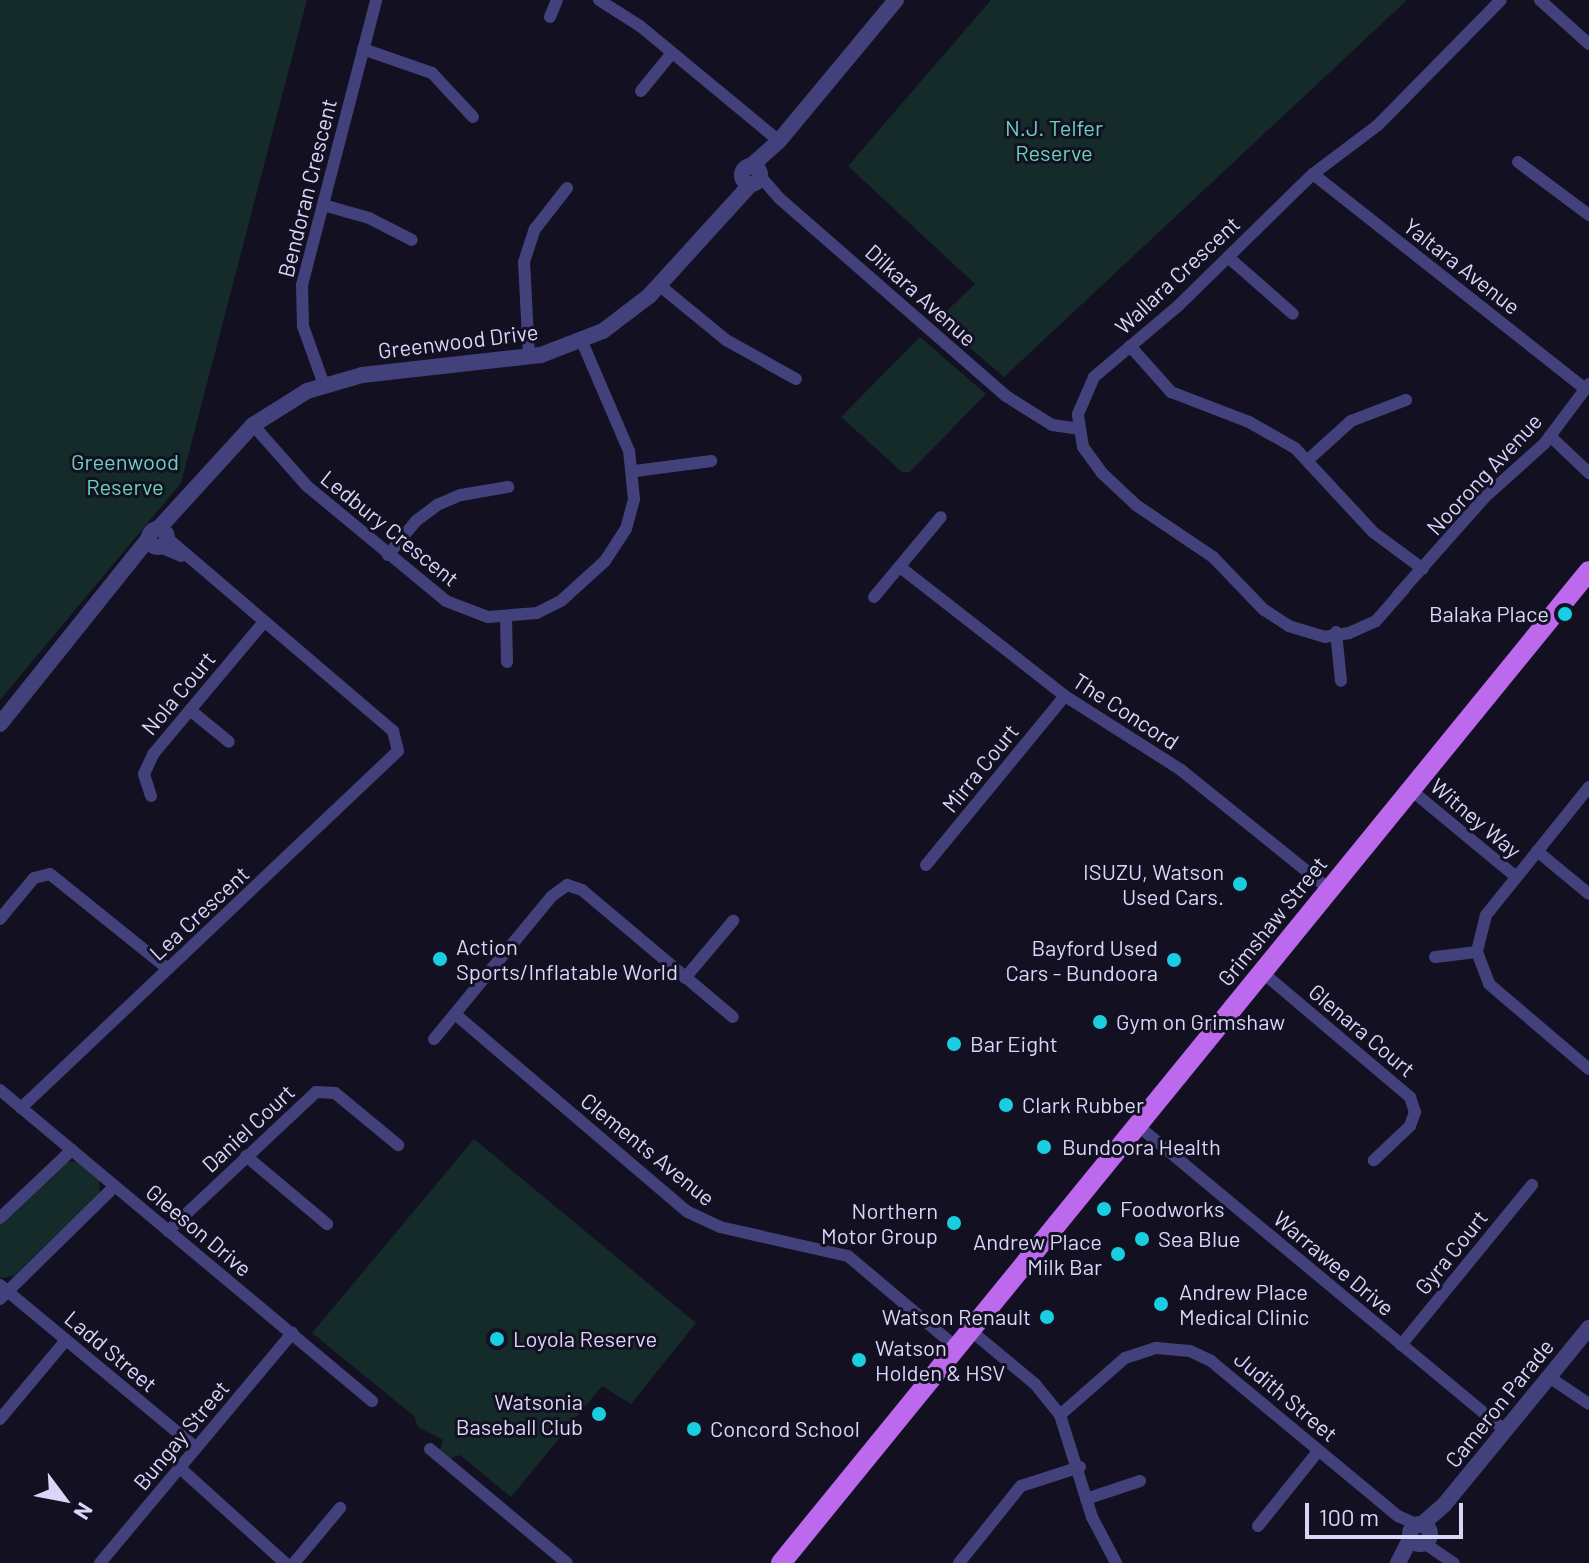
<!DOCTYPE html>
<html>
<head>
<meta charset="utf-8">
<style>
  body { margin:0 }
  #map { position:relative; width:1589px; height:1563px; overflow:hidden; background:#131022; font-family:Barlow,sans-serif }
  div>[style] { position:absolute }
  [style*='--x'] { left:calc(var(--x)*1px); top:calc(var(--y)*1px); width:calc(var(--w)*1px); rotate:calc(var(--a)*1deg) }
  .green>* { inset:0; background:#142b2a }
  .minor>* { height:12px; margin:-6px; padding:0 6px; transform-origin:6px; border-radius:6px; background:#43417b }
  .tertiary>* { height:16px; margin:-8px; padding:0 8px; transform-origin:8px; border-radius:8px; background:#43417b }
  .tertiary>.ring { margin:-8px; padding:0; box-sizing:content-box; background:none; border:16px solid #43417b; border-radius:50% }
  .primary>* { height:20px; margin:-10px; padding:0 10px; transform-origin:10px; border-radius:10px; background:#bc69ee }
  .dots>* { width:22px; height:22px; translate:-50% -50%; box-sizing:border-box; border:4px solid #131022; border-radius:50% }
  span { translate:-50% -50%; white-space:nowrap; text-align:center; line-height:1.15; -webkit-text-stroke:6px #131022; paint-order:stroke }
  .park-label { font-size:22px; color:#6ad2b8 }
  .street-label { font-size:22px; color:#dad6fa }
  .poi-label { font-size:22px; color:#dad6fa }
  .right { translate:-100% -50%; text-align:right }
  .left { translate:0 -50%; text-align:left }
  .north { position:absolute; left:24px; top:1459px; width:80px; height:80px; -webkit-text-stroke:6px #131022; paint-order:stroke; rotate:122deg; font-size:22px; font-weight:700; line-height:32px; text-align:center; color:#dad6fa }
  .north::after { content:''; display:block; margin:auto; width:28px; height:36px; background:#dad6fa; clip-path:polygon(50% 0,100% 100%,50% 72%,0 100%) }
  .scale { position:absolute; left:1305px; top:1503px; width:158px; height:36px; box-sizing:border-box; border:4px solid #dad6fa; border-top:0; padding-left:10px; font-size:24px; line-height:28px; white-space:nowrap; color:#dad6fa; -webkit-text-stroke:6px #131022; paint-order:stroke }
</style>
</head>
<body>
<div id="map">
  <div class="green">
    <div style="clip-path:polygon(0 0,307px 0,181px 483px,0 700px)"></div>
    <div style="clip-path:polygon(991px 0,1407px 0,1004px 377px,937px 320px,975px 284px,848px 166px)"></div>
    <div style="clip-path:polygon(920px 337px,986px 394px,910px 472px,902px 472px,841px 417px)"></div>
    <div style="clip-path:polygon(474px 1139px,696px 1323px,631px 1404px,602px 1386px,511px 1497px,460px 1455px,450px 1458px,440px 1450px,443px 1440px,418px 1427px,414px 1416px,312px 1333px)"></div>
    <div style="clip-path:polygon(67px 1162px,77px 1162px,99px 1180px,100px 1193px,14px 1276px,0 1278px,0 1223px)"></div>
  </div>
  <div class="minor">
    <div style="--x:599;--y:0;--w:49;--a:32.4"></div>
    <div style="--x:640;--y:26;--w:180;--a:39.6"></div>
    <div style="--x:1540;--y:0;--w:66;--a:41.9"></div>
    <div style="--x:550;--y:17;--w:18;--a:-68"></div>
    <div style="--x:363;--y:49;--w:73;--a:19.2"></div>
    <div style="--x:432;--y:73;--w:60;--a:47"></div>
    <div style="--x:641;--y:91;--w:49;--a:-50.8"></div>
    <div style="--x:1518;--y:162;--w:89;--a:36.7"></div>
    <div style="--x:1313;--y:174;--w:347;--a:38.3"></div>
    <div style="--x:760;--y:176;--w:29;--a:49"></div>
    <div style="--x:779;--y:198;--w:301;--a:41.1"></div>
    <div style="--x:1006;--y:396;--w:54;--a:32.2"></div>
    <div style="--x:1052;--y:425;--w:27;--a:8"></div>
    <div style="--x:323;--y:205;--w:48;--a:15.8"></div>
    <div style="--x:369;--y:218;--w:48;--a:27.1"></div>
    <div style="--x:1228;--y:257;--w:86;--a:41.2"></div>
    <div style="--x:659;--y:285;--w:87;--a:39.4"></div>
    <div style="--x:726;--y:340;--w:80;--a:29.1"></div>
    <div style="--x:1130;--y:346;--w:62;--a:48.3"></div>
    <div style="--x:1171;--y:392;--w:84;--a:21"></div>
    <div style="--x:1249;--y:422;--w:53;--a:29.5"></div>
    <div style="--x:1295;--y:448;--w:115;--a:47.1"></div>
    <div style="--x:1373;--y:532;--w:62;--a:36.5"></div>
    <div style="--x:529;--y:357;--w:95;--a:-93"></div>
    <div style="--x:524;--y:262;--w:35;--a:-72"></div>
    <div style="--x:535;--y:229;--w:52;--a:-52"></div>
    <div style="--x:324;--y:385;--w:63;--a:-109.6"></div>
    <div style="--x:303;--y:326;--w:41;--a:-91.4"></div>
    <div style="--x:302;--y:285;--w:294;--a:-75.4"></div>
    <div style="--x:253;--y:425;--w:81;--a:48.5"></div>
    <div style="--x:307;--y:486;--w:180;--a:39.6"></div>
    <div style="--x:446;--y:601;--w:45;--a:20.9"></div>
    <div style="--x:488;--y:617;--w:49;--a:-4.7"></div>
    <div style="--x:537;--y:613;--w:28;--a:-27"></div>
    <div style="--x:562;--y:600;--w:58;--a:-42.2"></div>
    <div style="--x:605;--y:561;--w:38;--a:-57"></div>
    <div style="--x:626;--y:529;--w:31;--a:-75"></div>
    <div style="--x:634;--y:499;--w:48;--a:-95.9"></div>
    <div style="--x:629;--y:451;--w:119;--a:-113.3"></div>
    <div style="--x:1550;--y:436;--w:54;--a:43.5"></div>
    <div style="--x:1309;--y:459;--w:57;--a:-42.1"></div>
    <div style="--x:1351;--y:421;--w:59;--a:-20.9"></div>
    <div style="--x:635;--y:471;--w:77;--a:-7.5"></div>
    <div style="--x:160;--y:547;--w:23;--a:23"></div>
    <div style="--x:388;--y:555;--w:44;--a:-50.5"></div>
    <div style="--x:416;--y:521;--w:26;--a:-37"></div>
    <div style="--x:437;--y:505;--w:26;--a:-23"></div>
    <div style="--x:461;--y:495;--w:48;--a:-9.7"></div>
    <div style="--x:900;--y:567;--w:209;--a:38"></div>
    <div style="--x:1065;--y:696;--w:138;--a:32.5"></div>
    <div style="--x:1181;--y:770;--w:190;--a:38.8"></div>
    <div style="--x:1404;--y:589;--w:43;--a:131.2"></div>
    <div style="--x:1376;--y:621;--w:30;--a:156"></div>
    <div style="--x:1349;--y:633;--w:24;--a:171"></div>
    <div style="--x:1325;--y:637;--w:38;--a:-163"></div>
    <div style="--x:1289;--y:626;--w:30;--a:-147"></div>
    <div style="--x:1264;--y:610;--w:74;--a:-133.9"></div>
    <div style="--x:1213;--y:557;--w:93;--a:-146"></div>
    <div style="--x:1136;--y:505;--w:47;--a:-136.7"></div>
    <div style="--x:1102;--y:473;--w:32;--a:-126"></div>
    <div style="--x:1083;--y:447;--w:33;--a:-99"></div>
    <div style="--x:1078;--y:414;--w:40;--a:-66.6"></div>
    <div style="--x:1094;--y:377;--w:110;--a:-40.2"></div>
    <div style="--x:1178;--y:306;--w:189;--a:-44.4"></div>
    <div style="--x:1313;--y:174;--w:81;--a:-37"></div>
    <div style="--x:1378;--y:125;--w:175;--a:-45.5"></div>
    <div style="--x:1398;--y:595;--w:132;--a:-48.4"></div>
    <div style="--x:1486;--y:496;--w:78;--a:-41.9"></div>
    <div style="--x:1544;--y:444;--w:75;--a:-53.1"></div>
    <div style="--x:874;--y:597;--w:104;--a:-50.1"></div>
    <div style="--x:506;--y:618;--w:44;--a:88.7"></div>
    <div style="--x:1336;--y:632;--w:49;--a:84.2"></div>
    <div style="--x:190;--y:710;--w:50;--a:39.4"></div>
    <div style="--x:1589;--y:787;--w:164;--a:128.8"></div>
    <div style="--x:1486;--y:915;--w:38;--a:104"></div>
    <div style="--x:1477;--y:952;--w:34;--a:69"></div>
    <div style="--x:1489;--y:984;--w:131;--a:40.4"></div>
    <div style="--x:1411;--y:790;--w:136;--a:39.6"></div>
    <div style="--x:151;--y:796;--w:23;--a:-108"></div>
    <div style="--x:144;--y:774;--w:23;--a:-65"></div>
    <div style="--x:154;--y:753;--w:170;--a:-50"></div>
    <div style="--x:1537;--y:851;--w:67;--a:39.6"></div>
    <div style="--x:926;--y:865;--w:219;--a:-50.6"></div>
    <div style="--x:0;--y:919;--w:53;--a:-50.3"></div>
    <div style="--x:34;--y:878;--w:16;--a:-14"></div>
    <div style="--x:50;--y:874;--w:151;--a:38.8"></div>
    <div style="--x:1435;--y:957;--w:42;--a:-6.8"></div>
    <div style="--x:1262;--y:972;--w:194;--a:40.2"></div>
    <div style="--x:1410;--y:1097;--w:16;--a:72"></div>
    <div style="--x:1415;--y:1112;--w:15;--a:110"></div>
    <div style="--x:1410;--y:1126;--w:50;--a:136.6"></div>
    <div style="--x:685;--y:978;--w:75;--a:-49.9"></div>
    <div style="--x:455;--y:1014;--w:306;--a:40.4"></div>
    <div style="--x:688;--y:1212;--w:35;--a:25"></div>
    <div style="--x:720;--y:1227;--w:131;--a:12.8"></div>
    <div style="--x:848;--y:1256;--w:141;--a:40.1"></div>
    <div style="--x:434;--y:1039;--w:185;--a:-50.5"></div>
    <div style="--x:552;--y:896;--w:19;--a:-36"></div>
    <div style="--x:567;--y:885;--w:16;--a:18"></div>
    <div style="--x:582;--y:890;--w:197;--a:40.1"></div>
    <div style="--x:0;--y:1090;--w:485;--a:39.9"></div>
    <div style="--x:21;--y:1108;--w:519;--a:-43.44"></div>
    <div style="--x:398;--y:751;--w:21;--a:-104"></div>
    <div style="--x:393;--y:731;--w:297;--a:-139.5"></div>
    <div style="--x:1137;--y:1125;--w:479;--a:39.7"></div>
    <div style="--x:246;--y:1156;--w:106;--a:40"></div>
    <div style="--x:0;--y:1218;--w:99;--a:-43.4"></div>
    <div style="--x:168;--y:1231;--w:203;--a:-43.2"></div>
    <div style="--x:316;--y:1092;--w:19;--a:3"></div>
    <div style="--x:335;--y:1093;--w:82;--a:39.5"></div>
    <div style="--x:0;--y:1285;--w:255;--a:39.7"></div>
    <div style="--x:0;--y:1299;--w:161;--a:-44.5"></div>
    <div style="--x:970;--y:1330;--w:85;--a:39.7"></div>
    <div style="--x:1035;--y:1384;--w:40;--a:51"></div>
    <div style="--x:1060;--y:1415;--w:107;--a:72.6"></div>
    <div style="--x:1092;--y:1517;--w:52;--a:62.4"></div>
    <div style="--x:1401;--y:1345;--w:207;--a:-50.7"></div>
    <div style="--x:1549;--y:1377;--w:48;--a:34"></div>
    <div style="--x:1060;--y:1415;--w:86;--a:-41.2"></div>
    <div style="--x:1125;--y:1358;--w:33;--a:-18"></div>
    <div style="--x:1156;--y:1348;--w:34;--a:5"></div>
    <div style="--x:1190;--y:1351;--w:23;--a:25"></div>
    <div style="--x:1211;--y:1361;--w:243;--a:39.7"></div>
    <div style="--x:1398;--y:1516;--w:22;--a:24"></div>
    <div style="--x:0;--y:1419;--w:103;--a:-50.1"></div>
    <div style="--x:430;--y:1449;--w:178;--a:39.8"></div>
    <div style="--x:180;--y:1468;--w:142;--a:42.1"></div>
    <div style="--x:1086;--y:1499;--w:57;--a:-18.4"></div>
    <div style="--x:1258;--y:1526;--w:97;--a:-51.2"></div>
    <div style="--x:1424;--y:1543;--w:36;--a:34"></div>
    <div style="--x:100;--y:1563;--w:300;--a:-50.1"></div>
    <div style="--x:294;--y:1563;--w:72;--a:-50.1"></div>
    <div style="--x:959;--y:1563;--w:99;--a:-51.2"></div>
    <div style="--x:1021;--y:1486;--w:62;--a:-17.9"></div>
  </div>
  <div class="tertiary">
    <div class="ring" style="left:742px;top:166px;width:2px;height:2px"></div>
    <div style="--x:750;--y:167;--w:39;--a:-42"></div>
    <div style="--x:779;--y:141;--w:183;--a:-50.3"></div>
    <div class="ring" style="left:149px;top:529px;width:2px;height:2px"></div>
    <div style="--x:158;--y:529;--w:141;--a:-47.6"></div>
    <div style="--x:253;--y:425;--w:64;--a:-32.2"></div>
    <div style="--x:307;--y:391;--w:57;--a:-16.2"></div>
    <div style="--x:362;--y:375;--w:180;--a:-6.4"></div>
    <div style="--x:541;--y:355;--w:66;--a:-21.2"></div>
    <div style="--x:603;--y:331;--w:58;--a:-37.3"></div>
    <div style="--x:649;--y:296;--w:151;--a:-47.7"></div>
    <div style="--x:0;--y:724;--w:237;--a:-51.3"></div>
    <div class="ring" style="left:1410px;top:1524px;width:4px;height:4px"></div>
    <div style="--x:1421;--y:1525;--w:30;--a:-41"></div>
    <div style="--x:1444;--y:1505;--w:229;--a:-50.7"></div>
    <div style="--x:1398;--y:1563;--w:29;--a:-63"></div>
  </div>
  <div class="primary">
    <div style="--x:781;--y:1563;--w:1279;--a:-50.84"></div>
  </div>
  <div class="dots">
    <div style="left:1565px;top:614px;background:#1acee2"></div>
    <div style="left:1240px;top:884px;background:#1acee2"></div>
    <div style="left:440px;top:959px;background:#1acee2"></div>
    <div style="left:1174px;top:960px;background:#1acee2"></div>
    <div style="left:1100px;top:1022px;background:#1acee2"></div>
    <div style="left:954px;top:1044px;background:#1acee2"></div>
    <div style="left:1006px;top:1105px;background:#1acee2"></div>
    <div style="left:1044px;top:1147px;background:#1acee2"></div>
    <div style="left:1104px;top:1209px;background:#1acee2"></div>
    <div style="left:954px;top:1223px;background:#1acee2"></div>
    <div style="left:1142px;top:1239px;background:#1acee2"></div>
    <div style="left:1118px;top:1254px;background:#1acee2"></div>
    <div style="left:1161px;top:1304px;background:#1acee2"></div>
    <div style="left:1047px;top:1317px;background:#1acee2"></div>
    <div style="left:497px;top:1339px;background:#1acee2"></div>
    <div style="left:859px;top:1360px;background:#1acee2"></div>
    <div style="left:599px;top:1414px;background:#1acee2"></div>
    <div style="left:694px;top:1429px;background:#1acee2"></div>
  </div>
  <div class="park-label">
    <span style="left:1054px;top:140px">N.J. Telfer<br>Reserve</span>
    <span style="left:125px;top:474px">Greenwood<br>Reserve</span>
  </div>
  <div class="street-label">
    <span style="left:307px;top:188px;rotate:-76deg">Bendoran Crescent</span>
    <span style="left:1462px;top:266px;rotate:38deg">Yaltara Avenue</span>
    <span style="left:1177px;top:275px;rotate:-43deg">Wallara Crescent</span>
    <span style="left:921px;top:295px;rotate:42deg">Dilkara Avenue</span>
    <span style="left:458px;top:341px;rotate:-7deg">Greenwood Drive</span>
    <span style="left:1484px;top:474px;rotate:-47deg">Noorong Avenue</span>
    <span style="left:390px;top:528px;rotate:39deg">Ledbury Crescent</span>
    <span style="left:178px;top:693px;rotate:-50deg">Nola Court</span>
    <span style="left:1126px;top:711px;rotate:33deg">The Concord</span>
    <span style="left:980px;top:768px;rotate:-51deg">Mirra Court</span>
    <span style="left:1476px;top:818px;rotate:40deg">Witney Way</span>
    <span style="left:199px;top:913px;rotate:-43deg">Lea Crescent</span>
    <span style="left:1272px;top:921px;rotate:-51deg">Grimshaw Street</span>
    <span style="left:1362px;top:1030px;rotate:40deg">Glenara Court</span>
    <span style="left:248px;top:1128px;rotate:-43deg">Daniel Court</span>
    <span style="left:648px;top:1149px;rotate:39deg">Clements Avenue</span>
    <span style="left:199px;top:1230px;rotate:40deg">Gleeson Drive</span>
    <span style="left:1451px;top:1252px;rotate:-51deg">Gyra Court</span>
    <span style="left:1334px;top:1263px;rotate:40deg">Warrawee Drive</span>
    <span style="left:111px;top:1351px;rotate:40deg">Ladd Street</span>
    <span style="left:1286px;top:1396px;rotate:40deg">Judith Street</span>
    <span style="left:1499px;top:1403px;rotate:-51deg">Cameron Parade</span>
    <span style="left:181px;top:1435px;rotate:-50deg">Bungay Street</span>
  </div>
  <div class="poi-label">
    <span class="right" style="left:1549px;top:614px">Balaka Place</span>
    <span class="right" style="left:1224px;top:884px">ISUZU, Watson<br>Used Cars.</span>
    <span class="left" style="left:456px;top:959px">Action<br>Sports/Inflatable World</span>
    <span class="right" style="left:1158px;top:960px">Bayford Used<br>Cars - Bundoora</span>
    <span class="left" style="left:1116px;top:1022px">Gym on Grimshaw</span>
    <span class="left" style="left:970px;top:1044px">Bar Eight</span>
    <span class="left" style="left:1022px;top:1105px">Clark Rubber</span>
    <span class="left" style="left:1062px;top:1147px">Bundoora Health</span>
    <span class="left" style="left:1120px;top:1209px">Foodworks</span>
    <span class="right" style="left:938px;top:1223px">Northern<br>Motor Group</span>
    <span class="left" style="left:1158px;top:1239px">Sea Blue</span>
    <span class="right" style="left:1102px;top:1254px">Andrew Place<br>Milk Bar</span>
    <span class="left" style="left:1179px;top:1304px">Andrew Place<br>Medical Clinic</span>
    <span class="right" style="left:1031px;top:1317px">Watson Renault</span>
    <span class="left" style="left:513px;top:1339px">Loyola Reserve</span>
    <span class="left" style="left:875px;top:1360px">Watson<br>Holden &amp; HSV</span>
    <span class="right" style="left:583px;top:1414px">Watsonia<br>Baseball Club</span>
    <span class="left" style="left:710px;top:1429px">Concord School</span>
  </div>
  <div class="north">N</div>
  <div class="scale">100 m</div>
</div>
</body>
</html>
